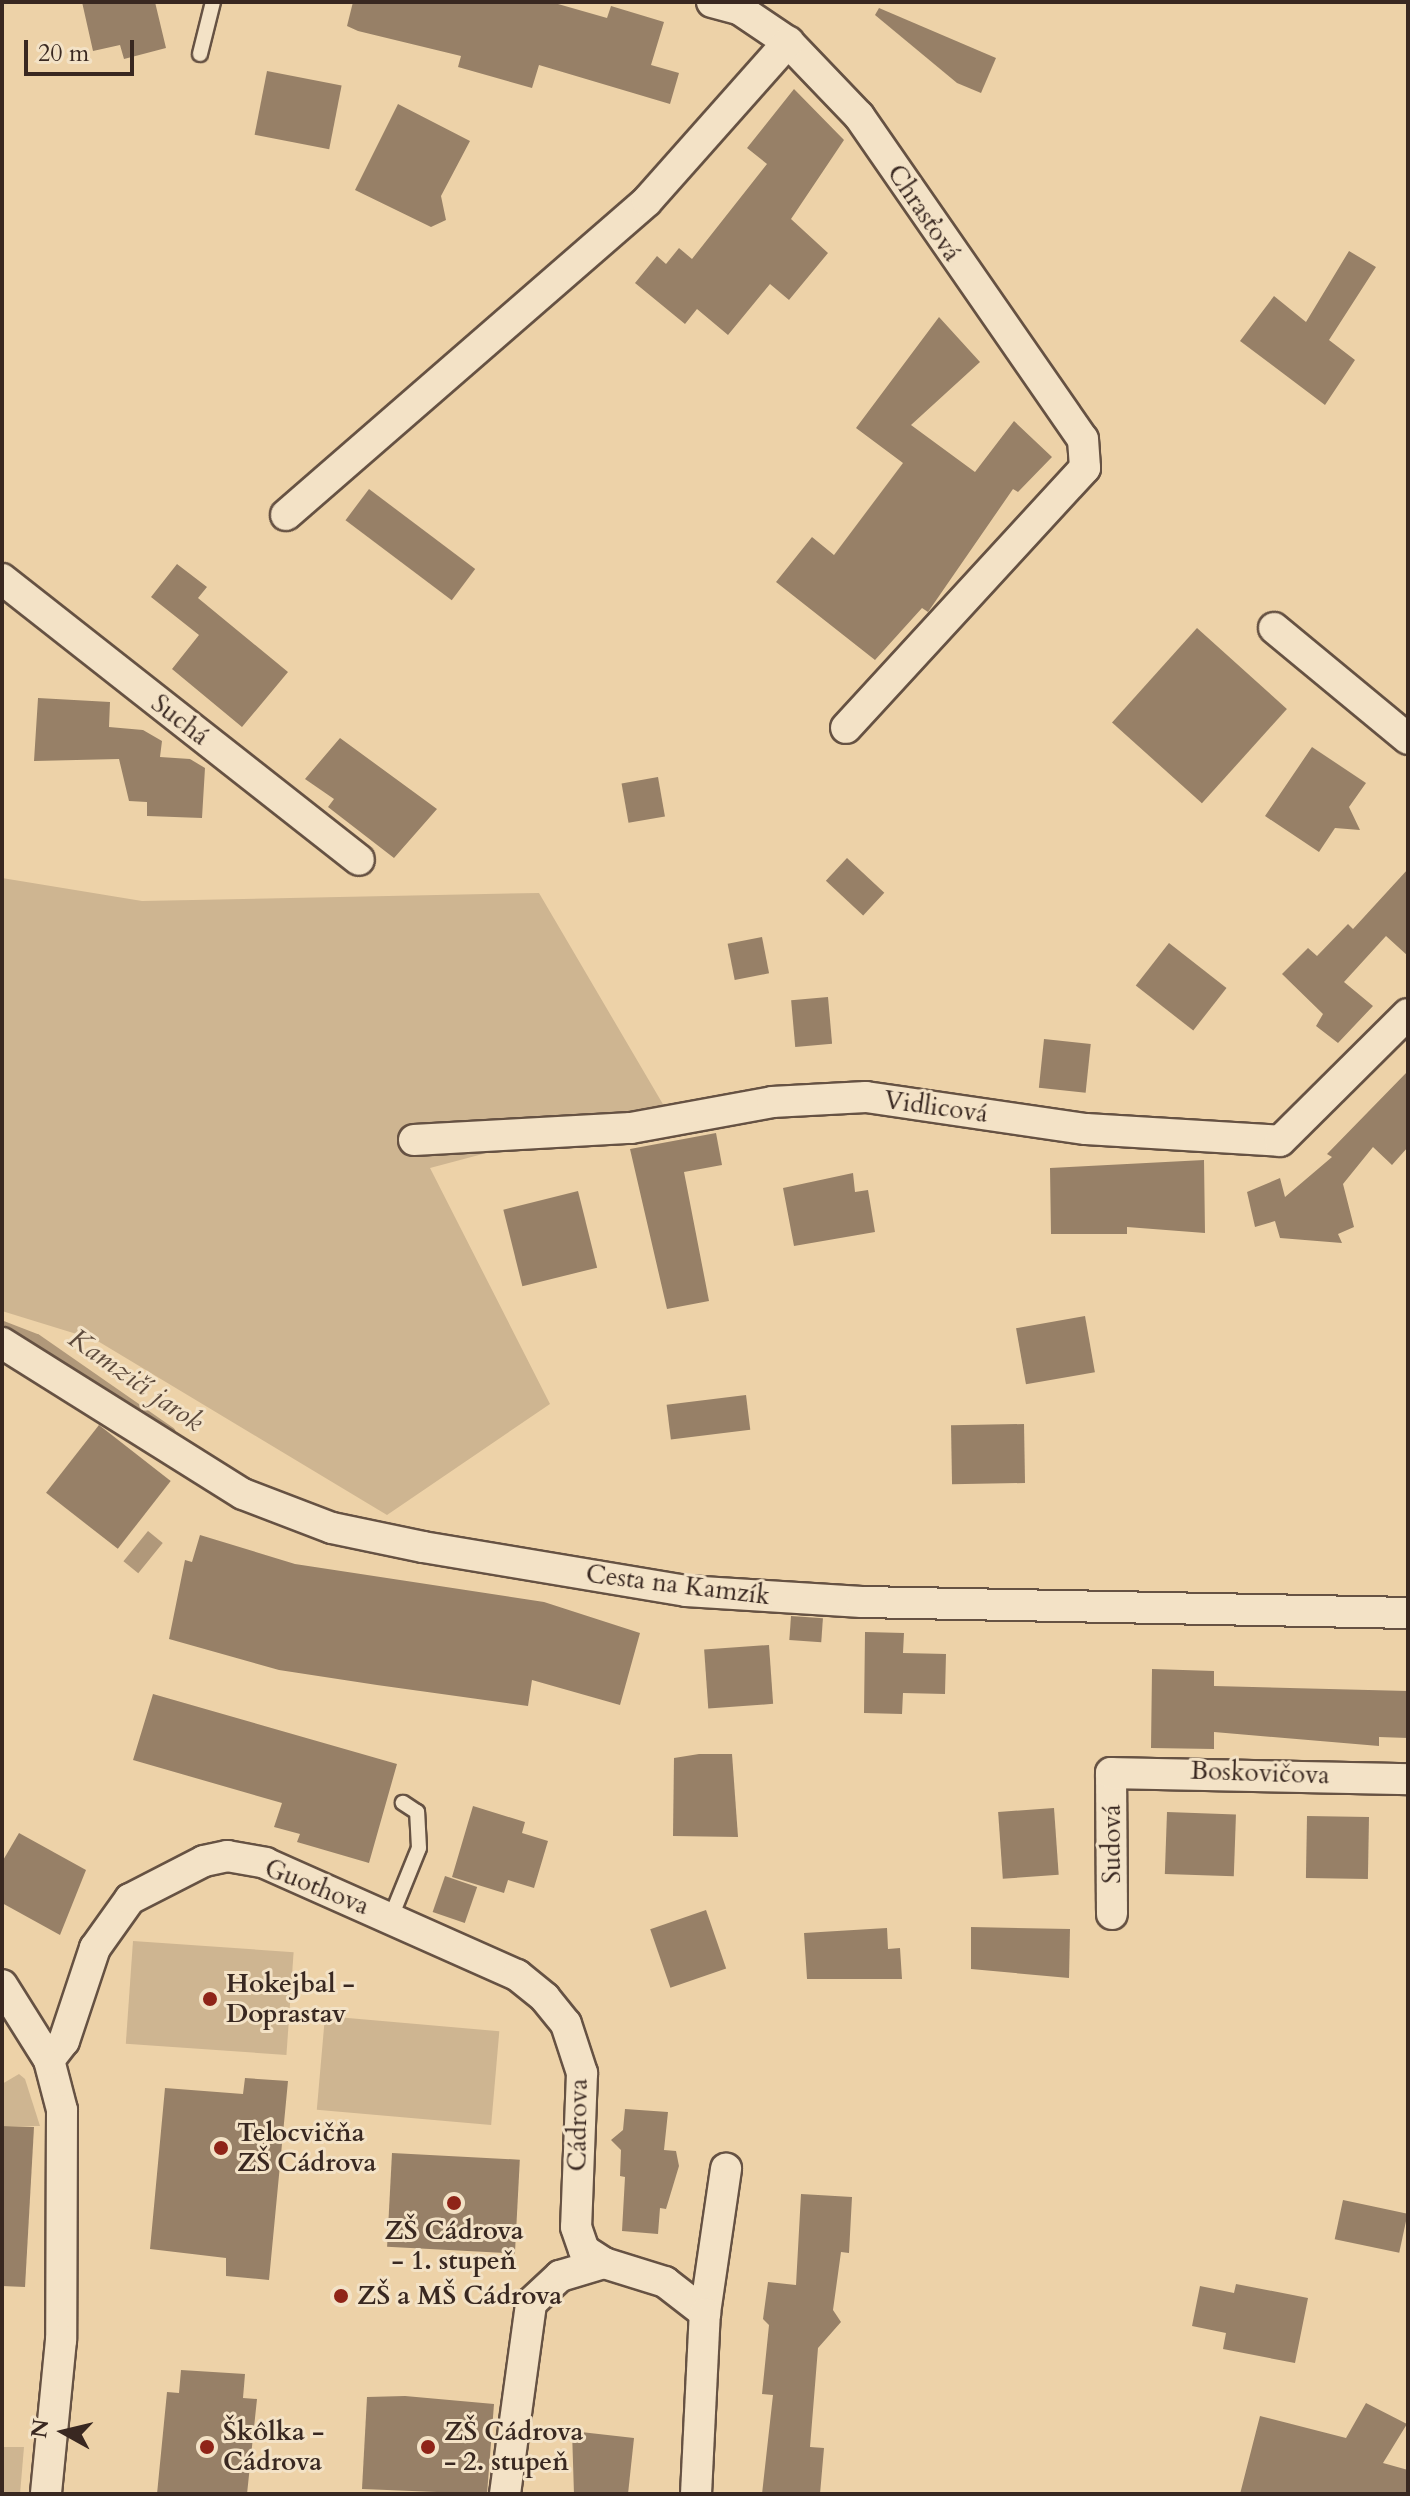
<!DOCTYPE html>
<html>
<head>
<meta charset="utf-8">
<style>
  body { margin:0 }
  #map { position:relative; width:1410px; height:2496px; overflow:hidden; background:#edd2a8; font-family:Cardo,serif }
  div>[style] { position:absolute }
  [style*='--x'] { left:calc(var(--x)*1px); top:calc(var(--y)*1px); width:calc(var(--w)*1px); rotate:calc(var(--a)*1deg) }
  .green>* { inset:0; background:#ceb591; transform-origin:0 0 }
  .water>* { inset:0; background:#b0987a; transform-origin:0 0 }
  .stream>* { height:11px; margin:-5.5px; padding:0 5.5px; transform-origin:5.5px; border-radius:5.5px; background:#b0987a }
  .building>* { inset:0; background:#978067; transform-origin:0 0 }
  .roads { filter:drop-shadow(2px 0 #665243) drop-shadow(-2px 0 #665243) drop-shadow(0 2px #665243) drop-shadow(0 -2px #665243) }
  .service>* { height:14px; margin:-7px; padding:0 7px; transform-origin:7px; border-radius:7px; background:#f3e2c6 }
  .minor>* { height:30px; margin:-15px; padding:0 15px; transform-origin:15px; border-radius:15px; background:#f3e2c6 }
  .dots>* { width:22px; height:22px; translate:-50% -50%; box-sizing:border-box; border:4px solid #f3e2c6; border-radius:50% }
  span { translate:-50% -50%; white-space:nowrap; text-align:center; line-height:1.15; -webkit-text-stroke:6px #f3e2c6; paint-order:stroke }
  .street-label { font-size:26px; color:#392821 }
  .poi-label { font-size:26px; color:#392821; font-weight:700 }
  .left { translate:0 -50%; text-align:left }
  .water-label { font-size:28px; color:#5d4a3c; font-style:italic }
  .frame { position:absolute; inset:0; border:4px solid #392821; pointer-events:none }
  .north { position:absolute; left:24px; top:2392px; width:80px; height:80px; -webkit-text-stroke:6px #f3e2c6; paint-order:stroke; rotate:278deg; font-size:22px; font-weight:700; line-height:32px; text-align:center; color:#392821 }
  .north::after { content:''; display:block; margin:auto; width:28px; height:36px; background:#392821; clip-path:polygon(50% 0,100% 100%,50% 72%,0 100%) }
  .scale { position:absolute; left:24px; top:40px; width:110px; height:36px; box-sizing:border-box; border:4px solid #392821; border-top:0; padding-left:10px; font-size:24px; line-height:28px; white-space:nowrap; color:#392821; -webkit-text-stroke:6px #f3e2c6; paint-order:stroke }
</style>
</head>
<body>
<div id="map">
  <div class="green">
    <div style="clip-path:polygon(2px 878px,142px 901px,539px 893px,664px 1106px,430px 1168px,550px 1404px,387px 1515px,96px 1340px,2px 1311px)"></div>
    <div style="left:133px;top:1941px;width:161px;height:103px;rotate:4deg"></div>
    <div style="left:325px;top:2016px;width:175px;height:94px;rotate:5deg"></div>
    <div style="clip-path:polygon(19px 2074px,25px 2079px,40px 2126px,2px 2126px,2px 2084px)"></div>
    <div style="clip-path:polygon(2px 2447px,24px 2447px,20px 2494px,2px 2494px)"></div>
  </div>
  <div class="water">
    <div style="left:148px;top:1531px;width:19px;height:39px;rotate:39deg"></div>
  </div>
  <div class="stream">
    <div style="--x:2;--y:1326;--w:36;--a:21"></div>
    <div style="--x:36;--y:1339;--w:163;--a:34.8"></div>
  </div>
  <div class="building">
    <div style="clip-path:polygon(82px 2px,155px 2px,166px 48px,124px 59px,120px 45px,93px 51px)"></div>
    <div style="clip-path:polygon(353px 2px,551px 2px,607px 18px,611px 6px,664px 22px,651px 65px,679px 73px,670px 104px,539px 65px,532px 88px,458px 67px,461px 56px,358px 31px,347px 26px)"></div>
    <div style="clip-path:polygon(879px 8px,996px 58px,981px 93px,957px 83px,875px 15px)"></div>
    <div style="left:267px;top:71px;width:76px;height:65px;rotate:11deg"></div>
    <div style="clip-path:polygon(794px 89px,844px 140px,791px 219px,828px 253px,789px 300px,770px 284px,728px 335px,697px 309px,685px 324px,635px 283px,657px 256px,666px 264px,679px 248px,692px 259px,767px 164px,747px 148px)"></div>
    <div style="clip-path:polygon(398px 104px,470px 141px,441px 196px,446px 220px,431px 227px,355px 190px)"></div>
    <div style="clip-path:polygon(1349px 251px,1376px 267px,1329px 340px,1355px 360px,1325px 405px,1240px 341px,1274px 296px,1306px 322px)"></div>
    <div style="clip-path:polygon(939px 317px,980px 362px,911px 425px,975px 472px,1014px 421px,1052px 457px,1018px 492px,1013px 489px,928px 612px,922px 608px,875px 660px,776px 582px,812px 537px,834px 555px,903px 463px,856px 428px)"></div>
    <div style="left:369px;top:489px;width:133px;height:39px;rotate:37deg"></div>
    <div style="clip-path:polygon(177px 564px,207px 587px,198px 598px,288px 672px,242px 727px,172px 669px,199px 635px,151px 597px)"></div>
    <div style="left:1197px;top:628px;width:121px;height:127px;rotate:42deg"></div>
    <div style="clip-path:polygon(38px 698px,110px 702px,109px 727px,143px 730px,162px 741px,160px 757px,190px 759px,205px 768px,202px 818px,147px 816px,147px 802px,129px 801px,119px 759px,34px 761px)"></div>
    <div style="clip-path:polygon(340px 738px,437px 809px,394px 858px,328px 807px,334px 799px,305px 779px)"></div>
    <div style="clip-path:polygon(1312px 747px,1366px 783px,1349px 807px,1360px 830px,1335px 828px,1319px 852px,1265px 816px)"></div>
    <div style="left:658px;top:777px;width:40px;height:37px;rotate:80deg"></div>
    <div style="left:847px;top:858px;width:51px;height:31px;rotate:43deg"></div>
    <div style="clip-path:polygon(1408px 869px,1408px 956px,1386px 936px,1344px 982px,1373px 1006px,1338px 1043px,1316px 1026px,1323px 1014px,1282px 974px,1308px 948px,1317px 956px,1348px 924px,1353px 929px)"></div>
    <div style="left:762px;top:937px;width:37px;height:35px;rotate:79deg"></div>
    <div style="left:1169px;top:943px;width:73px;height:54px;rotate:38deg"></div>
    <div style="left:828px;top:997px;width:47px;height:37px;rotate:85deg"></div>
    <div style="left:1044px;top:1039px;width:47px;height:49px;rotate:6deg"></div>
    <div style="clip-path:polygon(1408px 1071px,1408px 1147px,1392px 1165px,1373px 1147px,1343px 1184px,1354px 1227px,1338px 1234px,1342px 1243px,1280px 1238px,1275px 1221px,1255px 1227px,1247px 1192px,1280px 1178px,1285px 1197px,1332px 1157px,1327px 1154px)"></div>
    <div style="clip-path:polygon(716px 1133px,722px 1165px,684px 1172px,709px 1301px,667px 1309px,630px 1149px)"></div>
    <div style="clip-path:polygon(1204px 1160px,1205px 1233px,1127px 1227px,1127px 1234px,1051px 1234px,1050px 1168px)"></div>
    <div style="clip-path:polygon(853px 1173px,855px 1192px,868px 1190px,875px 1232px,794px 1246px,783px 1188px)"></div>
    <div style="left:578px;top:1191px;width:79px;height:77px;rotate:76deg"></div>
    <div style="left:1085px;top:1316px;width:57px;height:70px;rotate:80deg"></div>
    <div style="left:746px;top:1395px;width:35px;height:80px;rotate:83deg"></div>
    <div style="left:1024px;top:1424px;width:59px;height:73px;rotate:89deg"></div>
    <div style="left:99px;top:1425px;width:91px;height:86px;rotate:38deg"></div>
    <div style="clip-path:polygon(200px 1535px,295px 1564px,544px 1602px,640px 1633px,620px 1705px,532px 1680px,528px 1706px,377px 1685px,279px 1670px,169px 1639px,185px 1560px,192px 1562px)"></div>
    <div style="left:791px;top:1616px;width:32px;height:24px;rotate:4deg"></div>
    <div style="clip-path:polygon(865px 1632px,904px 1633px,903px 1653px,946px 1654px,945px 1694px,903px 1693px,902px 1714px,864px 1713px)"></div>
    <div style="left:769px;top:1645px;width:59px;height:65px;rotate:86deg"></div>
    <div style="clip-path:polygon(1152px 1669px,1214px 1671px,1214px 1686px,1408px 1691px,1408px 1738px,1379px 1737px,1379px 1746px,1214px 1732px,1214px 1749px,1151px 1748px)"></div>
    <div style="clip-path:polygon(153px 1694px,397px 1764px,369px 1863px,297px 1842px,300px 1834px,274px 1827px,282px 1803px,133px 1760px)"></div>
    <div style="clip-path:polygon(699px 1754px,732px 1754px,738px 1837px,673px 1836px,674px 1758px)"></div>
    <div style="clip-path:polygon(473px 1806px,525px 1822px,522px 1833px,548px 1841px,534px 1888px,508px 1880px,504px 1893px,452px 1877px)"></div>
    <div style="left:1054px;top:1808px;width:67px;height:56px;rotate:86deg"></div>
    <div style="left:1167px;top:1812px;width:69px;height:62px;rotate:2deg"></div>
    <div style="left:1307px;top:1816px;width:62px;height:62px;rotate:1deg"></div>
    <div style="clip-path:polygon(19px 1833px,86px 1870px,60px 1935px,2px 1903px,2px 1862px)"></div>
    <div style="left:445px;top:1876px;width:34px;height:38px;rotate:19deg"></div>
    <div style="left:706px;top:1910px;width:62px;height:59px;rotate:71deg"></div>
    <div style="clip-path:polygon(971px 1927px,1070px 1929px,1069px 1978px,971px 1969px)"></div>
    <div style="clip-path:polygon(887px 1928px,888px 1949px,900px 1948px,902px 1979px,807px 1979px,804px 1933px)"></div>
    <div style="clip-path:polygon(245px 2078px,288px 2081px,269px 2280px,226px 2276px,226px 2258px,150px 2249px,165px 2088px,243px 2094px)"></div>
    <div style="clip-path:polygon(625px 2109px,668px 2112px,664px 2150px,676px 2151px,679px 2166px,666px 2209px,660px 2208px,658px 2234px,622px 2231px,625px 2177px,620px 2176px,621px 2150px,611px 2140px,623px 2130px)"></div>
    <div style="clip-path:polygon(2px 2126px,34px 2127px,25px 2287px,2px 2286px)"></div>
    <div style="left:392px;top:2153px;width:128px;height:94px;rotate:3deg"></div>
    <div style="clip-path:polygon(801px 2194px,852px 2197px,849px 2253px,841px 2252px,833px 2310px,841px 2322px,818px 2348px,810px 2447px,824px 2448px,820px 2494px,762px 2494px,773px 2395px,762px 2394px,769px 2325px,763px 2319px,768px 2282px,796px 2285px)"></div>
    <div style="left:1343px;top:2200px;width:66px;height:40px;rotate:12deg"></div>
    <div style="clip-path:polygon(1236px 2284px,1308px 2298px,1295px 2363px,1223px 2349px,1226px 2333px,1192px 2326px,1200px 2286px,1234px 2293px)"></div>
    <div style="clip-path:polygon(181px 2370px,245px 2374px,243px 2398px,257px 2399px,247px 2494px,157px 2494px,167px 2392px,179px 2393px)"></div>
    <div style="clip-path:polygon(405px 2396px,494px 2404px,487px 2494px,362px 2489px,367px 2397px)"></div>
    <div style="clip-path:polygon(1366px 2403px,1407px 2424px,1383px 2463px,1408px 2470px,1408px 2494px,1240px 2494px,1260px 2416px,1346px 2438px)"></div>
    <div style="clip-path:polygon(572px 2431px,634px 2438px,628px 2494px,574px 2494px)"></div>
  </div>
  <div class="roads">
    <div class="service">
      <div style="--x:200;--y:54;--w:54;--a:-76"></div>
      <div style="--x:391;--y:1917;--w:74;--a:-67.9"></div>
      <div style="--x:419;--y:1848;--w:36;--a:-93"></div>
      <div style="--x:417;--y:1812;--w:17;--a:-147"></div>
    </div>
    <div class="minor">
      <div style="--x:712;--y:2;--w:28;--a:15"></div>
      <div style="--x:739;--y:9;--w:59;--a:34"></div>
      <div style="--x:788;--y:42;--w:103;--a:46.2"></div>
      <div style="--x:859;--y:116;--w:393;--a:55.3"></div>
      <div style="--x:1083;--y:439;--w:29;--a:86"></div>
      <div style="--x:1085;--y:468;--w:353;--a:132.6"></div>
      <div style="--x:286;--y:515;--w:478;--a:-41"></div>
      <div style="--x:647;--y:201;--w:213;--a:-48.4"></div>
      <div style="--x:2;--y:579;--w:454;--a:38.2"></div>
      <div style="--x:1274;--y:628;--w:174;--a:39.6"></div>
      <div style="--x:414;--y:1140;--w:217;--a:-3.2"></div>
      <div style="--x:631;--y:1128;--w:143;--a:-10.4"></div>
      <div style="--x:772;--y:1102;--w:94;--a:-3"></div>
      <div style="--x:866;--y:1097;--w:222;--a:8.3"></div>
      <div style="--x:1086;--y:1129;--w:194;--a:3.5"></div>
      <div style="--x:1280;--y:1141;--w:180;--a:-44.8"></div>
      <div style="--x:2;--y:1343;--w:284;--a:32.1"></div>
      <div style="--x:243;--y:1494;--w:95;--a:20.9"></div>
      <div style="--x:332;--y:1528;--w:93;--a:11.8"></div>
      <div style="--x:423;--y:1547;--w:267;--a:9.5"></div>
      <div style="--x:686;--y:1591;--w:176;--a:3.6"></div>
      <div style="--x:862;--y:1602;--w:546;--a:1.15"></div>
      <div style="--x:1112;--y:1914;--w:141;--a:-90.4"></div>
      <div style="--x:1111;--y:1773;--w:297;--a:1.2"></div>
      <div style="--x:2;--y:1985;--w:89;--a:57.9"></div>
      <div style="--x:49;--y:2060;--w:52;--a:75.4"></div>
      <div style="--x:62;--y:2110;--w:230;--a:90.2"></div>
      <div style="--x:61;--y:2340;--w:155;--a:95.6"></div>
      <div style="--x:49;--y:2060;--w:24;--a:-52"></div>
      <div style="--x:64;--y:2041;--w:98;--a:-71.6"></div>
      <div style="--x:95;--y:1948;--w:60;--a:-54.5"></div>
      <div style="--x:130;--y:1899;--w:83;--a:-27.2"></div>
      <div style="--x:204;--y:1861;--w:24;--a:-12"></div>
      <div style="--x:227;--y:1856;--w:39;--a:10"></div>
      <div style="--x:265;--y:1863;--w:276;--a:24"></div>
      <div style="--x:517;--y:1975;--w:36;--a:39"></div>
      <div style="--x:545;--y:1998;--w:33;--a:51"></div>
      <div style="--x:566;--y:2024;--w:52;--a:71.9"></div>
      <div style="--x:582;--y:2073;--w:154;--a:92.2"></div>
      <div style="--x:576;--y:2227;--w:24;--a:71"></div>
      <div style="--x:584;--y:2250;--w:24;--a:33"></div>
      <div style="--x:505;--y:2494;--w:193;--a:-82.2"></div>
      <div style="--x:531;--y:2303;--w:40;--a:-43"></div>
      <div style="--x:560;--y:2276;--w:46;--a:-16.5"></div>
      <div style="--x:604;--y:2263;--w:64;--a:17.3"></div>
      <div style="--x:665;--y:2282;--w:51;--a:37.8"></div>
      <div style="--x:705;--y:2313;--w:146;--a:-81.7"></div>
      <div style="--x:696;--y:2494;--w:181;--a:-87.2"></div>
    </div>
  </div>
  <div class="dots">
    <div style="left:210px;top:1999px;background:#8f2418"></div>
    <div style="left:221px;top:2148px;background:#8f2418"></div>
    <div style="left:454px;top:2203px;background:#8f2418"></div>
    <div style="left:341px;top:2296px;background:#8f2418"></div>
    <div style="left:207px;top:2447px;background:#8f2418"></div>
    <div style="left:428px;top:2447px;background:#8f2418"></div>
  </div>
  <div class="street-label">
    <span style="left:924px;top:213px;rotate:56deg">Chrasťová</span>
    <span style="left:180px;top:720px;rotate:38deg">Suchá</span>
    <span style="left:936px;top:1107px;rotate:8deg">Vidlicová</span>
    <span style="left:678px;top:1585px;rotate:7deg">Cesta na Kamzík</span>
    <span style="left:1260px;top:1773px;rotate:2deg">Boskovičova</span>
    <span style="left:1112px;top:1844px;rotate:-90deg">Sudová</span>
    <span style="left:317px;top:1887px;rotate:22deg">Guothova</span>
    <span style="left:578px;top:2125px;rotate:-89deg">Cádrova</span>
  </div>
  <div class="poi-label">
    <span class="left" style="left:226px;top:1999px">Hokejbal -<br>Doprastav</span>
    <span class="left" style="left:237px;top:2148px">Telocvičňa<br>ZŠ Cádrova</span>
    <span style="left:454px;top:2246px">ZŠ Cádrova<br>- 1. stupeň</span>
    <span class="left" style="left:357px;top:2296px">ZŠ a MŠ Cádrova</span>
    <span class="left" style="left:223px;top:2447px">Škôlka -<br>Cádrova</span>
    <span class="left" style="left:444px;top:2447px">ZŠ Cádrova<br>- 2. stupeň</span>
  </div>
  <div class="water-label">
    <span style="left:136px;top:1380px;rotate:35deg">Kamzičí jarok</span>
  </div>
  <div class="frame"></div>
  <div class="north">N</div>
  <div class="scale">20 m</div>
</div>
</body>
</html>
